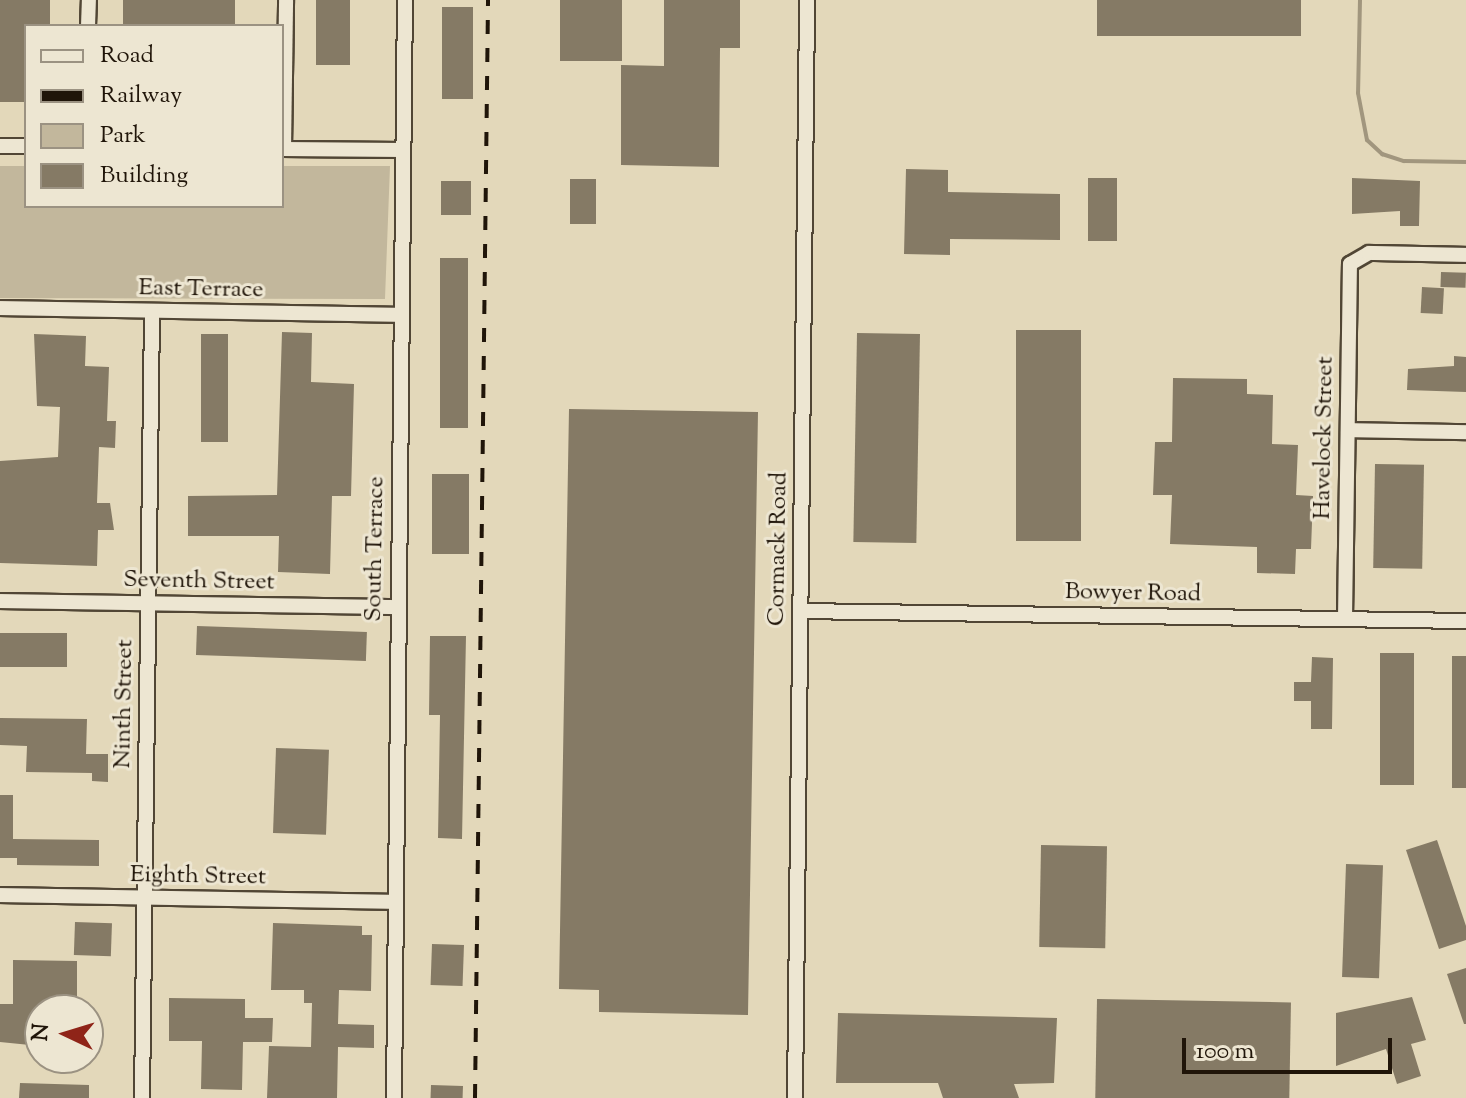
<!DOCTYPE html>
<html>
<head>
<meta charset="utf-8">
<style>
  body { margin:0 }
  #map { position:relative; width:1466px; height:1098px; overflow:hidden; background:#e3d8ba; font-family:"Sorts Mill Goudy",serif }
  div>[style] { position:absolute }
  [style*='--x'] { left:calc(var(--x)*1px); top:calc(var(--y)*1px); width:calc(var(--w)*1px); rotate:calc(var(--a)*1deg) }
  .green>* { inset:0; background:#c2b79c }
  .stream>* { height:4px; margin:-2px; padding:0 2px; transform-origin:2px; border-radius:2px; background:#a1967e }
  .building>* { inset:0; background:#857a65; transform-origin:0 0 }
  .roads { filter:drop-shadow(2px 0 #514635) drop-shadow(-2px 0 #514635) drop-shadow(0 2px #514635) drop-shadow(0 -2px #514635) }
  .minor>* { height:14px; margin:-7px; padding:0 7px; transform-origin:7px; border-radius:7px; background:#ede6d2 }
  .rail>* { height:4px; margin-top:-2px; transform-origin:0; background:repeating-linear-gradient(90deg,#201509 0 14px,transparent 0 28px) }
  span { translate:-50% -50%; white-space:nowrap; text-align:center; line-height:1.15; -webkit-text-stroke:6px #ede6d2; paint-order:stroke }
  .street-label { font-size:24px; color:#201509 }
  .legend { position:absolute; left:24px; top:24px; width:260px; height:184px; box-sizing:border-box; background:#ede6d2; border:2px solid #9b9282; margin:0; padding:10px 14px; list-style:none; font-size:24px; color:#201509 }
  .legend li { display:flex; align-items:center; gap:16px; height:40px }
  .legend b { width:40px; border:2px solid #9b9282 }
  .north { position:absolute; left:24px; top:994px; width:80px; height:80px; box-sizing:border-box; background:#ede6d2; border:2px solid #9b9282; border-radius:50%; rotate:274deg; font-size:22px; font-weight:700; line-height:32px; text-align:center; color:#201509 }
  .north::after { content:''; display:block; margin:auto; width:28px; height:36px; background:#8f2418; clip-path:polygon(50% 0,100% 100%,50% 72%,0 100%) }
  .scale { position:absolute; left:1182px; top:1038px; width:210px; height:36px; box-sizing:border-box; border:4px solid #201509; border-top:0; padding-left:10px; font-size:24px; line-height:28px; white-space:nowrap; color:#201509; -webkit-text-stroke:6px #ede6d2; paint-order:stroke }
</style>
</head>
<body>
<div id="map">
  <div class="green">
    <div style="clip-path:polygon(0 166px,26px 166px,26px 206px,282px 206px,282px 166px,390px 166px,385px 299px,0 298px)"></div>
  </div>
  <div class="stream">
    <div style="--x:1360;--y:0;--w:93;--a:91.2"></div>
    <div style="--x:1358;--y:93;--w:48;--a:79.2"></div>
    <div style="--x:1367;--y:140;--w:21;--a:43"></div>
    <div style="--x:1382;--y:154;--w:23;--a:18"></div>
    <div style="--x:1404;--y:161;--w:62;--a:0.9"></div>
  </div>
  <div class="building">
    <div style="clip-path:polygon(0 0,50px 0,50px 26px,26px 26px,26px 102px,0 102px)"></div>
    <div style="left:123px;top:0;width:112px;height:26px"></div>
    <div style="left:316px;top:0;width:34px;height:65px"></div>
    <div style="left:560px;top:0;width:62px;height:61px"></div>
    <div style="clip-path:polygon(664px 0,740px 0,740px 48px,720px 48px,719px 167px,621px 165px,621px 65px,664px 66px)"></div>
    <div style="left:1097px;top:0;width:204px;height:36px"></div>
    <div style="left:442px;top:7px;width:31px;height:92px"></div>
    <div style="clip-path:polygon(906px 169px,948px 170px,948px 192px,1060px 194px,1060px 240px,950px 239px,950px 255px,904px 254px)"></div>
    <div style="left:1088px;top:178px;width:29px;height:63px"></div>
    <div style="clip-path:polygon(1352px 178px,1420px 181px,1419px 226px,1400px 226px,1400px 211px,1352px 214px)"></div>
    <div style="left:570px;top:179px;width:26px;height:45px"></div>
    <div style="left:441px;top:181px;width:30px;height:34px"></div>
    <div style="left:440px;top:258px;width:28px;height:170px"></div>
    <div style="left:1441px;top:272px;width:25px;height:15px;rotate:2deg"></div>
    <div style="left:1422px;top:287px;width:22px;height:26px;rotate:3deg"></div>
    <div style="left:1016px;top:330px;width:65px;height:211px"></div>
    <div style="clip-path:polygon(282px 332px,312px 333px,311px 382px,354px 384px,351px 496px,332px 496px,330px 574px,278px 572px,279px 536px,188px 536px,188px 496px,277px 495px)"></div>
    <div style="left:857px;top:333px;width:63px;height:209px;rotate:1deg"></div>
    <div style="clip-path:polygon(34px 334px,86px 336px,85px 366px,109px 367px,107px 421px,116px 421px,115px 448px,99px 447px,97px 503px,110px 503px,114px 530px,98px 530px,97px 566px,0 563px,0 461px,58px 457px,60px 407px,37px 406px)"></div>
    <div style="left:201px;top:334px;width:27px;height:108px"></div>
    <div style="clip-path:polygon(1454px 356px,1466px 357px,1466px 392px,1407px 390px,1408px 369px,1454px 366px)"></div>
    <div style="clip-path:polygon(1173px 378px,1247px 379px,1247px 394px,1273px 395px,1272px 444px,1298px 445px,1296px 495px,1313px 496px,1311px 549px,1296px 549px,1295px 574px,1257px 573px,1257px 547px,1170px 544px,1172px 495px,1153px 495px,1155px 442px,1172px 442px)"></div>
    <div style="clip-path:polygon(569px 409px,758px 412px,748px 1015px,599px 1012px,599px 990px,559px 989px)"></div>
    <div style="left:1375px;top:464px;width:49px;height:104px;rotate:1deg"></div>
    <div style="left:432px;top:474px;width:37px;height:80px"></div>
    <div style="left:197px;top:626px;width:170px;height:29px;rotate:2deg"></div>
    <div style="left:0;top:633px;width:67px;height:34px"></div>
    <div style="clip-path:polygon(430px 636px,466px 636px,462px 839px,438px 838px,440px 715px,429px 715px)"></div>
    <div style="left:1380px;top:653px;width:34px;height:132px"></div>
    <div style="left:1452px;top:656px;width:14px;height:132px"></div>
    <div style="clip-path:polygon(1312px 657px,1333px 658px,1332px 729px,1311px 729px,1311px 701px,1294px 701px,1294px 682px,1311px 682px)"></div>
    <div style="clip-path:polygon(0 718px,87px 719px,86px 754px,108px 754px,108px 782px,92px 781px,92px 773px,26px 772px,27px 746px,0 745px)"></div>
    <div style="left:276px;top:748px;width:53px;height:85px;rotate:2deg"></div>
    <div style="clip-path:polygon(0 795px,13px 795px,13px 839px,99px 840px,99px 866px,17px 865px,17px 858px,0 858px)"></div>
    <div style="clip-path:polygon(1437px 840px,1466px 926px,1466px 940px,1439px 949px,1406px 850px)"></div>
    <div style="left:1041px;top:845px;width:66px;height:102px;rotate:1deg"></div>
    <div style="left:1346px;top:864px;width:37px;height:113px;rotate:2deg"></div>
    <div style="left:75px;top:922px;width:37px;height:33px;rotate:2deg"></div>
    <div style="clip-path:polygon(273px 923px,362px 926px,362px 935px,372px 935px,371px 991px,339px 990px,338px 1024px,374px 1025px,374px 1048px,338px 1047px,337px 1098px,267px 1098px,269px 1046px,311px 1047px,312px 1003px,304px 1003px,304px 990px,271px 990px)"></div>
    <div style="left:432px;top:944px;width:32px;height:41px;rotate:2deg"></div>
    <div style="clip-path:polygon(13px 960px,77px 961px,77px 1010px,40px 1010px,40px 1046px,0 1042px,0 1004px,13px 1004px)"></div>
    <div style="clip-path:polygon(1466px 968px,1466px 1024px,1464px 1024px,1447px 974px)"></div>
    <div style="clip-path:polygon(1412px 997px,1426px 1040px,1411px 1044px,1421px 1076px,1397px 1084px,1386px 1049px,1336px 1066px,1336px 1013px)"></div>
    <div style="clip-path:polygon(169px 998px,245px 999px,245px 1018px,273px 1018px,272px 1042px,243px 1042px,242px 1090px,201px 1089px,202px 1041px,169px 1041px)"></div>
    <div style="left:1097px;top:999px;width:194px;height:99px;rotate:1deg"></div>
    <div style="clip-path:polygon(838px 1013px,1057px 1018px,1054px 1083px,1014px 1084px,1019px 1098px,943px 1098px,938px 1083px,836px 1083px)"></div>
    <div style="clip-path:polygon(20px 1083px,89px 1085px,89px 1098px,19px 1098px)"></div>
    <div style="left:431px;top:1085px;width:32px;height:13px;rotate:2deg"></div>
  </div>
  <div class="roads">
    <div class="minor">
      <div style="--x:88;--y:26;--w:26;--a:-88"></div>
      <div style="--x:0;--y:146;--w:26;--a:0"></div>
      <div style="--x:282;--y:149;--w:121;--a:0.5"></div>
      <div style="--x:284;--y:149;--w:149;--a:-89.2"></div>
      <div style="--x:0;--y:308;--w:401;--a:1"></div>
      <div style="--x:1348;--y:430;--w:118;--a:1"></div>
      <div style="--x:0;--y:601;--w:398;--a:0.9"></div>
      <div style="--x:800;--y:611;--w:666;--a:0.86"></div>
      <div style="--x:1345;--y:619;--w:355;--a:-89.2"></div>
      <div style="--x:1350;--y:264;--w:22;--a:-30"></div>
      <div style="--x:1369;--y:253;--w:97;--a:1.2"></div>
      <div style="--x:0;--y:895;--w:395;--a:1"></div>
      <div style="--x:142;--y:1098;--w:787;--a:-89.27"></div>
      <div style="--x:394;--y:1098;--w:1098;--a:-89.43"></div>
      <div style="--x:795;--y:1098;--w:1098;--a:-89.37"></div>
    </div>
  </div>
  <div class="rail">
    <div style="--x:475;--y:1098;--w:1098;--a:-89.32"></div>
  </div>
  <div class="street-label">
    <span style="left:201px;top:290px;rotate:1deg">East Terrace</span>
    <span style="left:1325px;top:438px;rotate:-89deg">Havelock Street</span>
    <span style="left:376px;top:549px;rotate:-89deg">South Terrace</span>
    <span style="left:779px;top:549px;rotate:-89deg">Cormack Road</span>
    <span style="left:199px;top:582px;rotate:1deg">Seventh Street</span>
    <span style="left:1133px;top:594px;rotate:1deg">Bowyer Road</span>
    <span style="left:125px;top:704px;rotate:-89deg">Ninth Street</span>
    <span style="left:198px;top:877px;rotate:1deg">Eighth Street</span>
  </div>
  <ul class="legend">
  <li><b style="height:10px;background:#ede6d2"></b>Road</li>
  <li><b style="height:10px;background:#201509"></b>Railway</li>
  <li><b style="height:22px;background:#c2b79c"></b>Park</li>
  <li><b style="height:22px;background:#857a65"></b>Building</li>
  </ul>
  <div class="north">N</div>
  <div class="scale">100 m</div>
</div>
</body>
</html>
